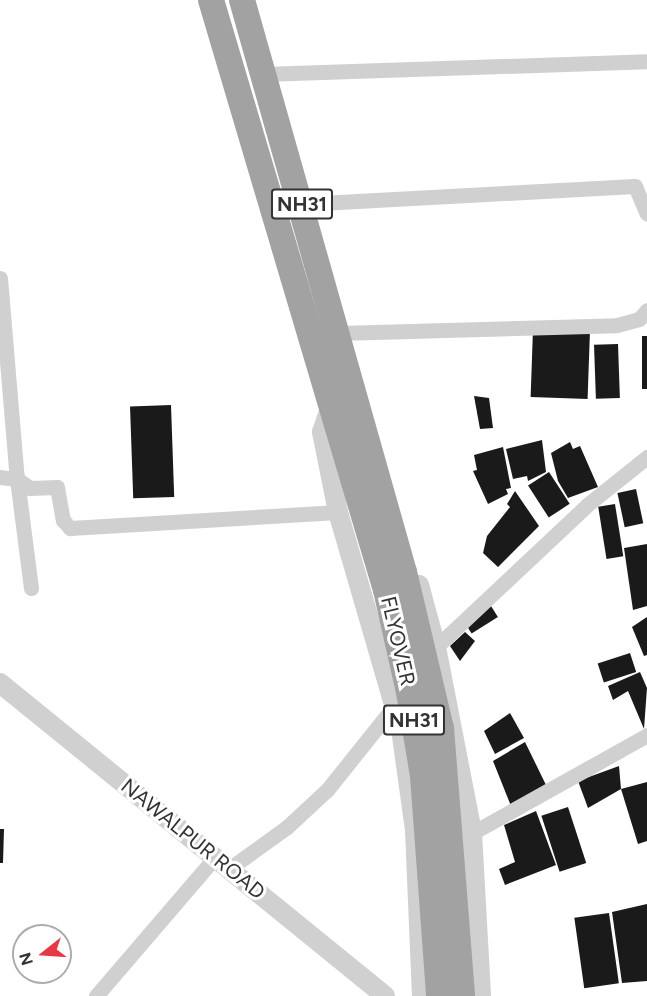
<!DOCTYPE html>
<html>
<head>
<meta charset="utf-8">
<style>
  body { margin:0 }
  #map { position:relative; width:647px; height:996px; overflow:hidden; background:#fff; font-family:Figtree,sans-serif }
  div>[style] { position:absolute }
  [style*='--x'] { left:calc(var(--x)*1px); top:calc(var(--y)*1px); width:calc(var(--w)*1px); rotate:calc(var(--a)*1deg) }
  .building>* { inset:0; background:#1a1a1a; transform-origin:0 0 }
  .minor>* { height:15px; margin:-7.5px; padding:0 7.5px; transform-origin:7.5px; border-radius:7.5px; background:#d0d0d0 }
  .tertiary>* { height:20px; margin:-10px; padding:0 10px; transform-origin:10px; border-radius:10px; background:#d0d0d0 }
  .trunk>* { height:26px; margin:-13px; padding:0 13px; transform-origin:13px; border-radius:13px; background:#a2a2a2 }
  span { translate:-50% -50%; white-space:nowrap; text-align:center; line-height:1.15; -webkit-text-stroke:6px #fff; paint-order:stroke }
  .shield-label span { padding:2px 4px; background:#fff; border:2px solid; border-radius:4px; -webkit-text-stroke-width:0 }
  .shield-label { font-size:20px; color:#333; font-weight:700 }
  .street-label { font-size:21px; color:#333 }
  .north { position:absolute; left:12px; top:924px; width:60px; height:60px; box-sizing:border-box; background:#fff; border:2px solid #adadad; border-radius:50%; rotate:253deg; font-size:16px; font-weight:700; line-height:24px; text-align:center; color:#333 }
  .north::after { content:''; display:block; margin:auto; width:21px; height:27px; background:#e63946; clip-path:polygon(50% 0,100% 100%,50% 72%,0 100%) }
</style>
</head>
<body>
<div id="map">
  <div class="building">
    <div style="left:590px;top:330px;width:69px;height:57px;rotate:92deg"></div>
    <div style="left:642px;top:336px;width:5px;height:53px"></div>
    <div style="left:618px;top:344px;width:54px;height:24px;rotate:88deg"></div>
    <div style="clip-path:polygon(474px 396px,489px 398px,493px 428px,480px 429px)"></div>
    <div style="left:171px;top:405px;width:92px;height:41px;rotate:88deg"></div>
    <div style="clip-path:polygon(542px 440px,546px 472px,528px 481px,527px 476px,513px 479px,506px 449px)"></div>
    <div style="clip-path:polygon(570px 442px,573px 449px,580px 446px,598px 487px,568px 498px,558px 481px,551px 453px)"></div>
    <div style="clip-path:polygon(503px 447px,511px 488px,506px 489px,508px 494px,488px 504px,473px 471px,477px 470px,474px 455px)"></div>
    <div style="left:549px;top:472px;width:38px;height:25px;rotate:57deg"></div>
    <div style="left:636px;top:489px;width:35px;height:19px;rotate:78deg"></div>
    <div style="clip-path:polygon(515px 491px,539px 526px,498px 567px,483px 553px,487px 536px,510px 507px,507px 504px)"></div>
    <div style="left:615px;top:504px;width:53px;height:17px;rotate:81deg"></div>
    <div style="clip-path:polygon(647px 544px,647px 606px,633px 610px,624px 548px)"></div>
    <div style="left:491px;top:606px;width:13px;height:31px;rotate:58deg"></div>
    <div style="clip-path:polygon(647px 617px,647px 655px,644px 656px,632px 627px)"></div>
    <div style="clip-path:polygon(465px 632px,475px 641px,460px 661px,450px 646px)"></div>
    <div style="left:630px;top:653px;width:20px;height:34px;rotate:72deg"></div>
    <div style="clip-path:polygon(640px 672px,647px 688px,644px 729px,628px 691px,613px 700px,608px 686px)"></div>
    <div style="clip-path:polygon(510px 713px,524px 738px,495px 754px,484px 731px)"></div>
    <div style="clip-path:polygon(525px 742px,547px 787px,511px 806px,493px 761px)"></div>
    <div style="clip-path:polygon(619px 766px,621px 789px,588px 808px,578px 781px)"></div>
    <div style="clip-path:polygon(647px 782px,647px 841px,638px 844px,621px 789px)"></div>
    <div style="left:568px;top:807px;width:59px;height:28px;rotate:72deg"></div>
    <div style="clip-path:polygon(536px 811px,556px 865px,505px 885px,499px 869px,515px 862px,504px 825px)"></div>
    <div style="clip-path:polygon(0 829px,4px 829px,3px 863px,0 863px)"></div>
    <div style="clip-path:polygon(647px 904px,647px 981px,622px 983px,612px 912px)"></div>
    <div style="left:609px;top:913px;width:71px;height:35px;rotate:82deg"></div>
  </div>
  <div class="minor">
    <div style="--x:263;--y:74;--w:384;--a:-1.9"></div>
    <div style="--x:302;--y:204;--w:333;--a:-3.1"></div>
    <div style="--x:635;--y:186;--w:30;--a:67"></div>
    <div style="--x:0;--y:278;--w:202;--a:85.2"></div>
    <div style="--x:17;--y:479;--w:16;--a:35"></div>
    <div style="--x:30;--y:488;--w:27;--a:-2"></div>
    <div style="--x:57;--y:487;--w:34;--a:80"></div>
    <div style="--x:63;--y:520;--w:11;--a:49"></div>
    <div style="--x:70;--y:528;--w:268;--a:-3.4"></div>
    <div style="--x:338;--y:333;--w:279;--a:-1.6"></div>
    <div style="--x:617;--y:325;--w:23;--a:-15"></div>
    <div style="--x:639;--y:319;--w:12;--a:-48"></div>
    <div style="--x:0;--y:477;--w:17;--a:7"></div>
    <div style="--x:17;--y:479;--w:110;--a:82.7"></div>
    <div style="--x:436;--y:647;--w:207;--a:-43.2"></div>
    <div style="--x:587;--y:505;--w:77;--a:-38.7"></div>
    <div style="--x:472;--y:833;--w:201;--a:-29.2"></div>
    <div style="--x:230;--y:868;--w:70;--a:-35.7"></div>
    <div style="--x:287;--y:827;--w:54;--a:-42.8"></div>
    <div style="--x:327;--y:790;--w:109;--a:-51.3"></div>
    <div style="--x:96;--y:996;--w:184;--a:-49.4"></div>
  </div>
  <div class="tertiary">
    <div style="--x:332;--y:403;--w:31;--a:109"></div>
    <div style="--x:322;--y:432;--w:82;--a:78.7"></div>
    <div style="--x:338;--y:512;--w:226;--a:73.8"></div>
    <div style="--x:401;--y:729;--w:102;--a:82.1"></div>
    <div style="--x:415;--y:830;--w:166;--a:87.6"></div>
    <div style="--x:419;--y:585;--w:64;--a:74.7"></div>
    <div style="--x:436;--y:647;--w:189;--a:79"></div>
    <div style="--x:472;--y:833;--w:163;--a:86.8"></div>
    <div style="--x:0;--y:683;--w:496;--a:39.1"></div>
  </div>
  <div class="trunk">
    <div style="--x:211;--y:0;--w:615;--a:73.48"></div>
    <div style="--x:386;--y:590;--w:105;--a:77.3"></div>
    <div style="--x:409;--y:692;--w:85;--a:80.5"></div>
    <div style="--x:423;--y:776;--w:221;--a:85.8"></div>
    <div style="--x:242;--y:0;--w:594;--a:74.19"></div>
    <div style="--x:404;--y:572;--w:160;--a:76.7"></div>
    <div style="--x:441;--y:728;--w:269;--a:85.5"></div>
  </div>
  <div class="shield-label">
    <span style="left:302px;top:204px">NH31</span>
    <span style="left:414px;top:720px">NH31</span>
  </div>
  <div class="street-label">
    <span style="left:398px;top:641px;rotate:77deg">FLYOVER</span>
    <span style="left:193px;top:839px;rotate:39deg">NAWALPUR ROAD</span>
  </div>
  <div class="north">N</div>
</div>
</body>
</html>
